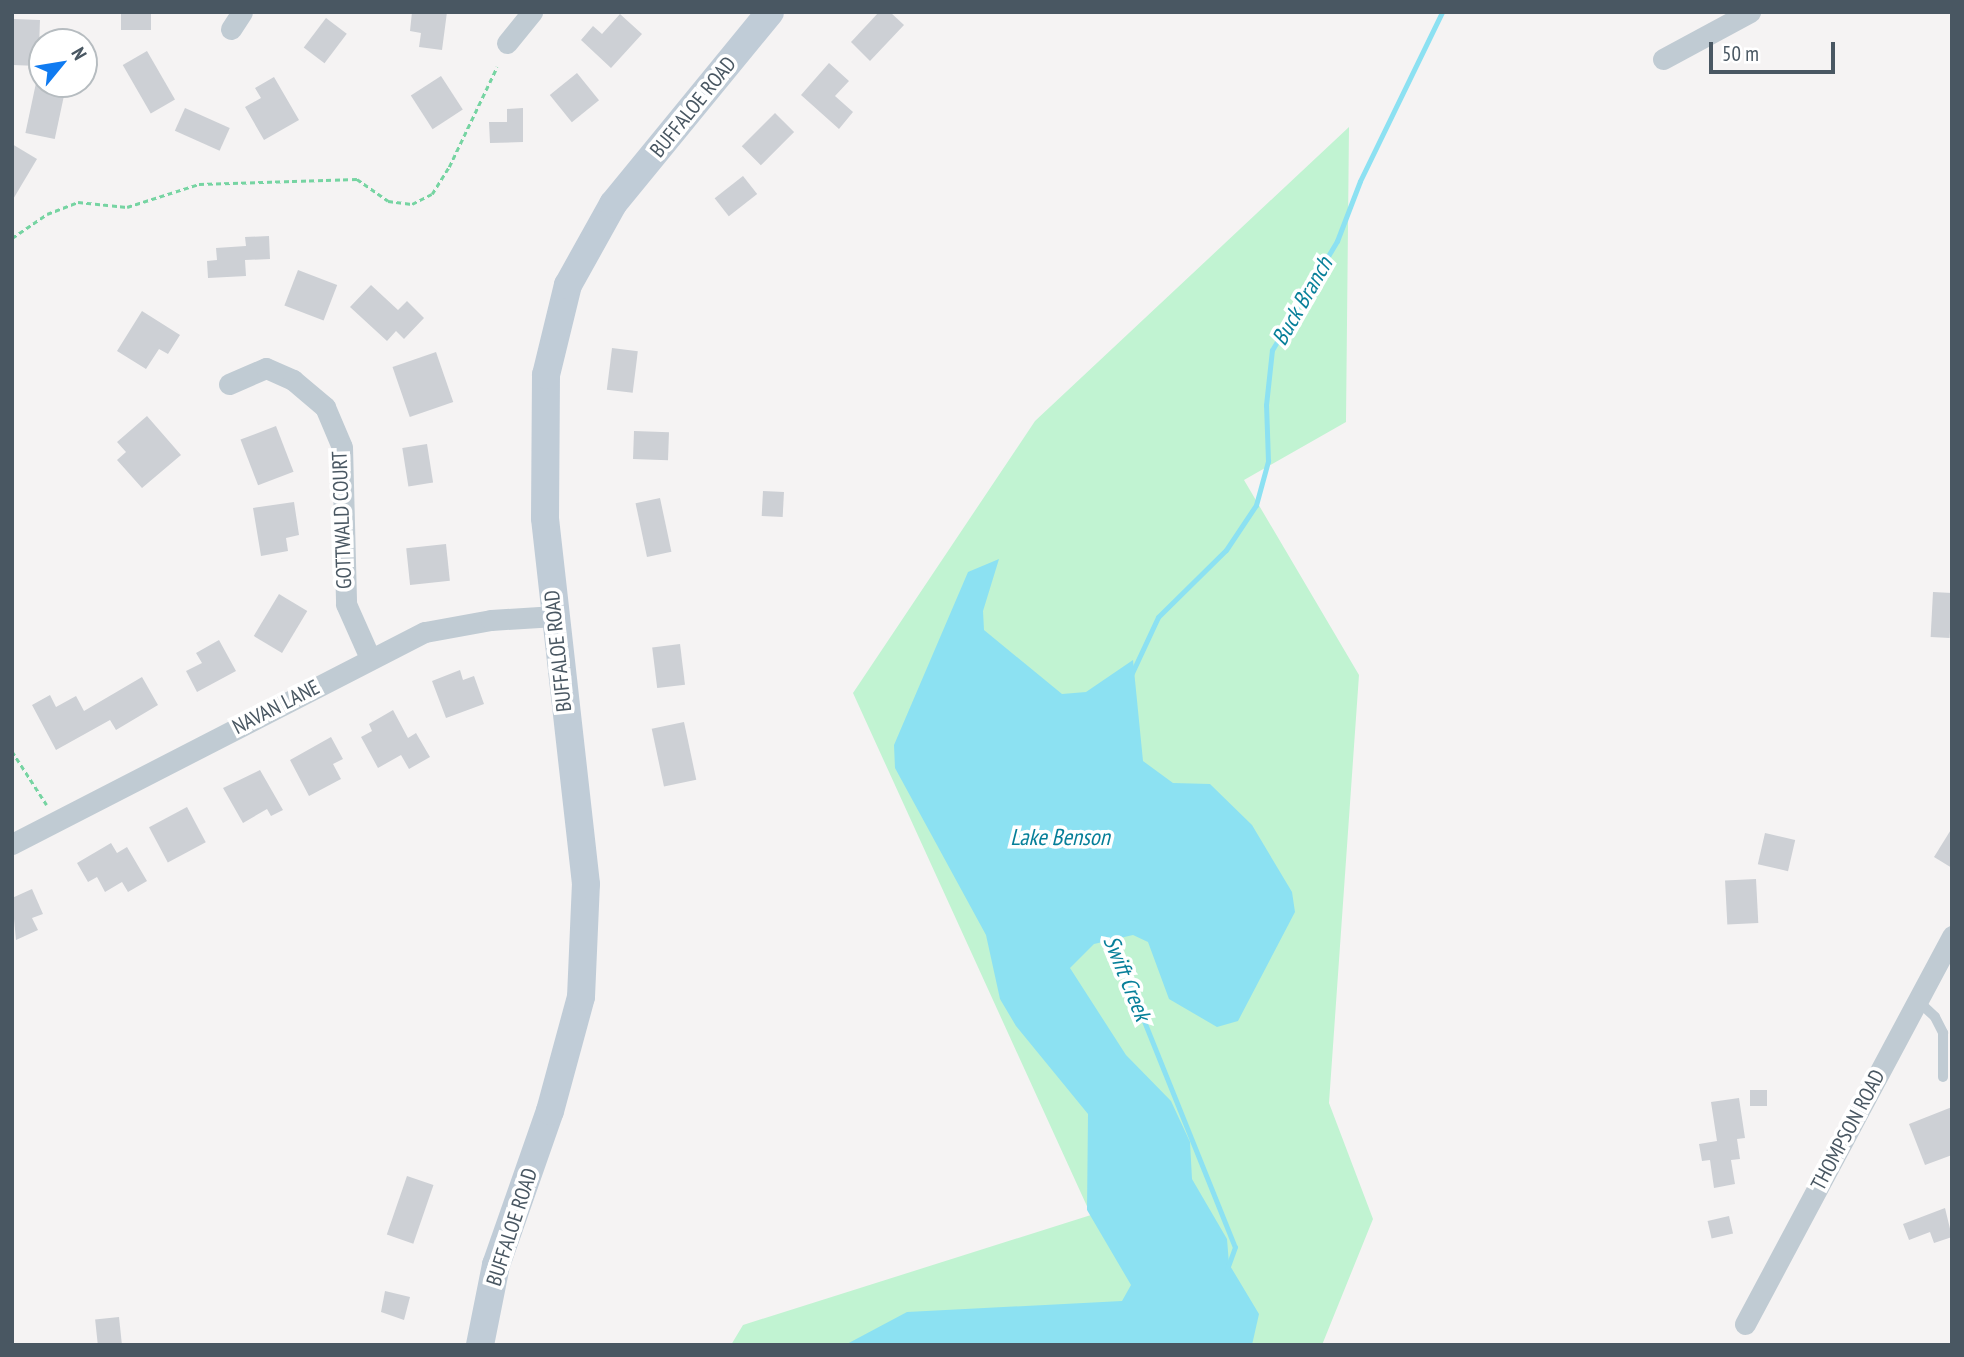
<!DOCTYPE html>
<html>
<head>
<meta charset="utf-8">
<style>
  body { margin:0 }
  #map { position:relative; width:1964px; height:1357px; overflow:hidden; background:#f5f3f3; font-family:"PT Sans Narrow",sans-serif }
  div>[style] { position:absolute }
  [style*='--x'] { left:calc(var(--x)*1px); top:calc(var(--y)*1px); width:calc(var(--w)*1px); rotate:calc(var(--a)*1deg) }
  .green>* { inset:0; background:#c1f3d2 }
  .water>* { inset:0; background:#8ce1f2 }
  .stream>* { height:5px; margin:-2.5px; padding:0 2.5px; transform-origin:2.5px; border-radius:2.5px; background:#8ce1f2 }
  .building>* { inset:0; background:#cdd0d5; transform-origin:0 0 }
  .path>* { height:2.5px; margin-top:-1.25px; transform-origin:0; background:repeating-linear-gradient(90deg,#76d4a2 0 5px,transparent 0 8.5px) }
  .lane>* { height:10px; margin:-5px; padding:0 5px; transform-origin:5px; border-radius:5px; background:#c0cbd3 }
  .street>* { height:21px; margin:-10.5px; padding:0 10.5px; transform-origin:10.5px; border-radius:10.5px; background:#c0cbd3 }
  .secondary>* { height:28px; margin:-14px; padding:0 14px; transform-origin:14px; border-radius:14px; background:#c0ccd7 }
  span { translate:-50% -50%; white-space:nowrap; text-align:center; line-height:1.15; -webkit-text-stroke:7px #fff; paint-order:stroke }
  .street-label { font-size:21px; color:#495762 }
  .water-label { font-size:23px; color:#067f99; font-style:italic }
  .frame { position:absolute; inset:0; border:14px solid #495762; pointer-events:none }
  .north { position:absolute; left:28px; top:28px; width:70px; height:70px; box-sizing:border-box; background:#fff; border:2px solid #b6bcc0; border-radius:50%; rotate:60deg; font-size:19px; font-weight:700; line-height:28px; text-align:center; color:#495762 }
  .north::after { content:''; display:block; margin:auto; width:24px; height:32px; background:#107bf1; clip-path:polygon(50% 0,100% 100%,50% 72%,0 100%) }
  .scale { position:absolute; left:1709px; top:42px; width:126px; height:32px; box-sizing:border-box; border:4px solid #495762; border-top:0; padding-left:9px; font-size:21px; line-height:24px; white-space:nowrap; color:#495762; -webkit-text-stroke:5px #fff; paint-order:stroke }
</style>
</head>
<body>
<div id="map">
  <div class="green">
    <div style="clip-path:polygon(1349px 127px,1346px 422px,1244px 480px,1359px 675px,1329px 1103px,1373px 1219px,1322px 1345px,731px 1345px,743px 1325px,1091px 1215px,853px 693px,1035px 421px)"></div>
  </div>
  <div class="water">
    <div style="clip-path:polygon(999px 559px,983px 611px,984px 630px,1062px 694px,1086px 692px,1133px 660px,1143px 761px,1173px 783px,1210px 784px,1252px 825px,1292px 892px,1295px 912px,1238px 1021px,1217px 1027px,1169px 999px,1148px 942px,1133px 935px,1094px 944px,1070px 968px,1126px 1055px,1171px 1101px,1190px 1142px,1192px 1179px,1227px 1239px,1229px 1264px,1259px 1314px,1252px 1345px,845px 1345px,907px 1312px,1122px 1301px,1131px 1285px,1087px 1210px,1088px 1114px,1016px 1026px,1000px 999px,986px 935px,895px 768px,894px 745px,968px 572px)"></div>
  </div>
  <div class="stream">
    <div style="--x:1131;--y:675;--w:64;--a:-65"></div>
    <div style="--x:1158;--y:617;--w:95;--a:-44.6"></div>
    <div style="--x:1226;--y:550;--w:54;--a:-56.3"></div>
    <div style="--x:1256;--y:505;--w:46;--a:-74.7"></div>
    <div style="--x:1268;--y:461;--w:56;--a:-92"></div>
    <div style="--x:1266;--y:405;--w:55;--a:-83.8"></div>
    <div style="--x:1272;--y:350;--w:127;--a:-59.2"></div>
    <div style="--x:1337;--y:241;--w:64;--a:-69"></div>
    <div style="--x:1360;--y:181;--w:188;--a:-64.1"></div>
    <div style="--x:1109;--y:934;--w:337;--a:68.1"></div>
    <div style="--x:1235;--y:1247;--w:23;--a:110"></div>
  </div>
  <div class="building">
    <div style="left:121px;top:12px;width:30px;height:18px"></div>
    <div style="clip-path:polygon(412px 12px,447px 12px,442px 50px,419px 47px,421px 33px,410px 31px)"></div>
    <div style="clip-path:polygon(879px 12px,890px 12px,904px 25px,870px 61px,851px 42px)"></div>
    <div style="clip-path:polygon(620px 14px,642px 34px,611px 68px,581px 40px,593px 26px,602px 34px)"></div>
    <div style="left:326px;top:18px;width:26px;height:37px;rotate:37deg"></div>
    <div style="left:14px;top:19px;width:26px;height:46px;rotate:2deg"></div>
    <div style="left:147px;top:51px;width:56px;height:28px;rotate:60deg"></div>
    <div style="clip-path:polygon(829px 63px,849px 81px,835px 96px,853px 112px,839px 129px,801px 95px)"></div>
    <div style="left:577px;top:73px;width:35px;height:35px;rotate:51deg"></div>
    <div style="left:441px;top:76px;width:40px;height:36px;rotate:57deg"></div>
    <div style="clip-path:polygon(274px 77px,299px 120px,264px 140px,245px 107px,261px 98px,255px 88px)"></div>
    <div style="left:36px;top:83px;width:30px;height:51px;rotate:12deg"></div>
    <div style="left:185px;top:108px;width:49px;height:25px;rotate:24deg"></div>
    <div style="clip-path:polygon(523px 108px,523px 142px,490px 143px,489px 122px,507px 122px,507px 109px)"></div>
    <div style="left:775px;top:113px;width:27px;height:47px;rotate:45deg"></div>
    <div style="clip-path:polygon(12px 144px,37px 159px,12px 201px)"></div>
    <div style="left:743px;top:176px;width:23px;height:36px;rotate:52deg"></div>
    <div style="clip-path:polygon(269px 236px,270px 259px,245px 260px,246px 276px,208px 278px,207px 261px,217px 260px,216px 248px,246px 246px,245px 237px)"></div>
    <div style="left:298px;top:270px;width:42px;height:38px;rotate:21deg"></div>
    <div style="clip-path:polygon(371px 285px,398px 310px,407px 301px,424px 318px,404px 339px,396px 331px,387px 341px,350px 307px)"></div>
    <div style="clip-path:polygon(142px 311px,180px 335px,168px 354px,159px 349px,146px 369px,117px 351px)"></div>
    <div style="left:612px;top:348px;width:26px;height:42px;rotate:7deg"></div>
    <div style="left:436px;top:352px;width:53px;height:46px;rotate:71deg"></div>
    <div style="clip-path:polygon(147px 416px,181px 455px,142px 488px,117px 460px,126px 452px,117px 442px)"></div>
    <div style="left:276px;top:426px;width:49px;height:38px;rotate:69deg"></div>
    <div style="left:634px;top:431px;width:35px;height:28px;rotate:2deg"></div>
    <div style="left:427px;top:444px;width:39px;height:25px;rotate:81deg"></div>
    <div style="left:763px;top:491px;width:21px;height:25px;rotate:3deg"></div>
    <div style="left:660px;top:498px;width:55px;height:25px;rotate:78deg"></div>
    <div style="clip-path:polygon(294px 502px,299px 535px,286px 538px,288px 551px,261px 556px,253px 508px)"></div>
    <div style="left:446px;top:544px;width:37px;height:40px;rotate:84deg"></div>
    <div style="left:1933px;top:592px;width:19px;height:45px;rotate:3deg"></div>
    <div style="left:279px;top:594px;width:33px;height:49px;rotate:31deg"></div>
    <div style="clip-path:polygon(219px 640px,236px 671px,197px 692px,186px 671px,202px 663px,196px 653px)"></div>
    <div style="left:680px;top:644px;width:41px;height:28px;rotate:83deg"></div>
    <div style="clip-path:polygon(460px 670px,463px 680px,474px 676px,484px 704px,446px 718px,432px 681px)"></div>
    <div style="clip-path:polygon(142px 677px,158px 705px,116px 730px,110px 720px,56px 750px,32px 705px,50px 695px,56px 707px,76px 696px,84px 711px)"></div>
    <div style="clip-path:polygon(393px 710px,408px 738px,416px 733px,430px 757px,409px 769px,401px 755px,378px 768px,361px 737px,372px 731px,369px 724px)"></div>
    <div style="left:684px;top:722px;width:59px;height:33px;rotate:78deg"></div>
    <div style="clip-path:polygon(331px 737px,343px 759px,333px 764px,341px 779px,309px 796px,290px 760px)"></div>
    <div style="clip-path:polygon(260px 770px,283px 810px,271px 816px,267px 809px,243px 823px,223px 788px)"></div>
    <div style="left:187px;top:807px;width:40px;height:43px;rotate:62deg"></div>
    <div style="clip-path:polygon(1952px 828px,1952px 868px,1934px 857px)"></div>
    <div style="left:1765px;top:833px;width:31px;height:32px;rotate:13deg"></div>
    <div style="clip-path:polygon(111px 843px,117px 853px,127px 847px,147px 881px,128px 892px,122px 882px,105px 892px,97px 877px,88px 882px,77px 863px)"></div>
    <div style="left:1756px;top:879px;width:44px;height:31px;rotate:87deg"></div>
    <div style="clip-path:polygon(32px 889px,43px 914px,32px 918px,38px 930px,16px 940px,12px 898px)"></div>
    <div style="left:1750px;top:1090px;width:17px;height:16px"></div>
    <div style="clip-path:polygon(1739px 1098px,1745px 1138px,1737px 1139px,1740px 1159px,1731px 1160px,1735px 1184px,1714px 1188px,1710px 1160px,1702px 1161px,1699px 1144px,1717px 1141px,1711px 1102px)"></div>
    <div style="clip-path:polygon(1952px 1107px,1952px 1155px,1925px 1165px,1909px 1124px)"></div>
    <div style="left:407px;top:1176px;width:28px;height:62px;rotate:19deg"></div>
    <div style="clip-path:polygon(1945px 1208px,1952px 1237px,1934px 1243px,1930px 1232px,1909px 1240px,1903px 1224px)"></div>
    <div style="left:1729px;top:1216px;width:18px;height:22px;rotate:77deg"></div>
    <div style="clip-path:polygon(385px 1291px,410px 1297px,404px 1320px,381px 1312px)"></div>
    <div style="left:119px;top:1317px;width:28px;height:24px;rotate:84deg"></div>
  </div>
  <div class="path">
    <div style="--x:12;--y:238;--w:42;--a:-34.4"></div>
    <div style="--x:47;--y:214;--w:33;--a:-21"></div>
    <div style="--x:78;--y:202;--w:49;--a:5.8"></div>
    <div style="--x:127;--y:207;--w:76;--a:-17.7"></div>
    <div style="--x:199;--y:184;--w:158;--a:-1.8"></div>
    <div style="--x:357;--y:179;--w:38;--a:35"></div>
    <div style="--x:388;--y:201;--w:24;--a:7"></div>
    <div style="--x:412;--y:204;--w:22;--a:-27"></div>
    <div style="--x:432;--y:194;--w:32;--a:-58"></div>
    <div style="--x:449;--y:167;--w:111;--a:-64.4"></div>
    <div style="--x:12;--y:751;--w:64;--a:57.1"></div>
  </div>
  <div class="lane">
    <div style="--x:1918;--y:1001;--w:23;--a:43"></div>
    <div style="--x:1935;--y:1017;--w:18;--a:63"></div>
    <div style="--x:1943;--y:1033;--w:44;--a:90"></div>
  </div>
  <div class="street">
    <div style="--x:231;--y:29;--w:20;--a:-57"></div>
    <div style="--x:507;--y:43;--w:40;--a:-51"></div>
    <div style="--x:1663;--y:59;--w:99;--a:-28.4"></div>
    <div style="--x:229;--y:384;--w:40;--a:-23.4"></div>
    <div style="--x:266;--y:368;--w:30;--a:24"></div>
    <div style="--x:293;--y:380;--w:42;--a:40.2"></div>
    <div style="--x:325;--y:407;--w:43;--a:67"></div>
    <div style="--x:342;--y:447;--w:157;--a:88.5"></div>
    <div style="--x:346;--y:604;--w:59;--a:66"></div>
    <div style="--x:12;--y:844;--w:464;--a:-27.2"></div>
    <div style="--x:425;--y:632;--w:67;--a:-10.3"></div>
    <div style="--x:491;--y:620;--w:64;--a:-3.6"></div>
    <div style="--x:1745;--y:1324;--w:440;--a:-61.9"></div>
  </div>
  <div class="secondary">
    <div style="--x:480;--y:1345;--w:82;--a:-78.7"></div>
    <div style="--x:496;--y:1265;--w:163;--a:-70.7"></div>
    <div style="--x:550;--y:1111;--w:118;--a:-74.8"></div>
    <div style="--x:581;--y:997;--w:113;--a:-87.5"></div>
    <div style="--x:586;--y:884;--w:368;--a:-96.4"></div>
    <div style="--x:545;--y:518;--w:143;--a:-89.6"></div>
    <div style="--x:546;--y:375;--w:93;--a:-76.3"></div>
    <div style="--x:568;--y:285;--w:93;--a:-60.9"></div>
    <div style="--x:613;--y:204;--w:248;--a:-50.7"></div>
  </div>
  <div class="street-label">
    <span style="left:693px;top:107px;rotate:-51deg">BUFFALOE ROAD</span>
    <span style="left:342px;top:520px;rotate:-92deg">GOTTWALD COURT</span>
    <span style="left:558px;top:651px;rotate:-96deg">BUFFALOE ROAD</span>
    <span style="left:276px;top:707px;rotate:-27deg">NAVAN LANE</span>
    <span style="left:1848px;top:1130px;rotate:-62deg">THOMPSON ROAD</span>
    <span style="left:512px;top:1227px;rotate:-72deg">BUFFALOE ROAD</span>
  </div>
  <div class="water-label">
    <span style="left:1302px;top:301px;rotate:-60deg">Buck Branch</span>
    <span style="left:1060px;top:837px">Lake Benson</span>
    <span style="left:1127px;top:978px;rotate:68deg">Swift Creek</span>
  </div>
  <div class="frame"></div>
  <div class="north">N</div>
  <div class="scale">50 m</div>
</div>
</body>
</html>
